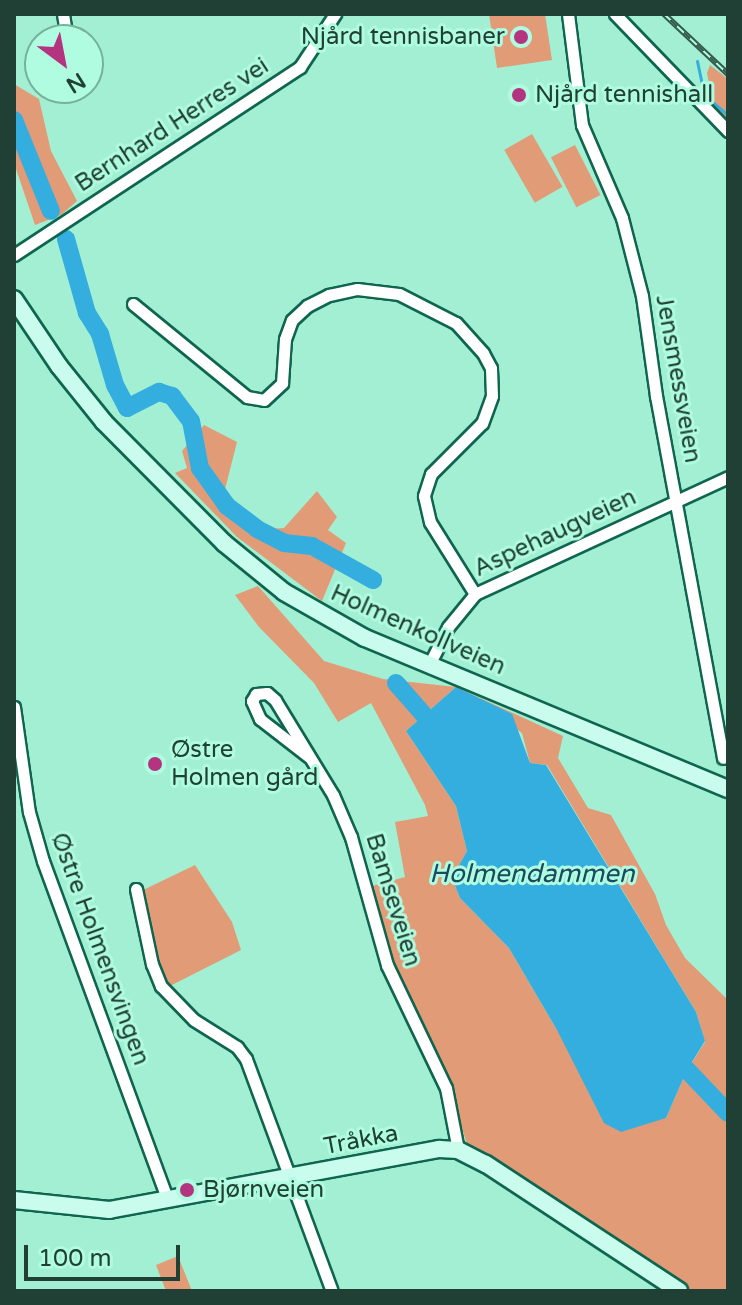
<!DOCTYPE html>
<html>
<head>
<meta charset="utf-8">
<style>
  body { margin:0 }
  #map { position:relative; width:742px; height:1305px; overflow:hidden; background:#a2efd3; font-family:"Varela Round",sans-serif }
  div>[style] { position:absolute }
  [style*='--x'] { left:calc(var(--x)*1px); top:calc(var(--y)*1px); width:calc(var(--w)*1px); rotate:calc(var(--a)*1deg) }
  .green>* { inset:0; background:#e19c77; transform-origin:0 0 }
  .water>* { inset:0; background:#33aedf }
  .stream>* { height:3px; margin:-1.5px; padding:0 1.5px; transform-origin:1.5px; border-radius:1.5px; background:#33aedf }
  .river>* { height:18px; margin:-9px; padding:0 9px; transform-origin:9px; border-radius:9px; background:#33aedf }
  .roads { filter:drop-shadow(2px 0 #0f654e) drop-shadow(-2px 0 #0f654e) drop-shadow(0 2px #0f654e) drop-shadow(0 -2px #0f654e) }
  .street>* { height:11px; margin:-5.5px; padding:0 5.5px; transform-origin:5.5px; border-radius:5.5px; background:#fff }
  .secondary>* { height:16px; margin:-8px; padding:0 8px; transform-origin:8px; border-radius:8px; background:#cafcee }
  .rail>* { height:6px; margin-top:-3px; transform-origin:0; background:repeating-linear-gradient(90deg,#affce0 0 9px,#335a4d 0 18px); box-sizing:border-box; border-block:2px solid #335a4d }
  .dots>* { width:22px; height:22px; translate:-50% -50%; box-sizing:border-box; border:4px solid #affce0; border-radius:50% }
  span { translate:-50% -50%; white-space:nowrap; text-align:center; line-height:1.15; -webkit-text-stroke:6px #affce0; paint-order:stroke }
  .poi-label { font-size:24px; color:#204035 }
  .right { translate:-100% -50%; text-align:right }
  .left { translate:0 -50%; text-align:left }
  .street-label { font-size:24px; color:#204035 }
  .water-label { font-size:26px; color:#194a5f; font-style:italic }
  .frame { position:absolute; inset:0; border:16px solid #204035; pointer-events:none }
  .north { position:absolute; left:24px; top:24px; width:80px; height:80px; box-sizing:border-box; background:#affce0; border:2px solid #76b19c; border-radius:50%; rotate:148deg; font-size:22px; font-weight:700; line-height:32px; text-align:center; color:#204035 }
  .north::after { content:''; display:block; margin:auto; width:28px; height:36px; background:#b5347f; clip-path:polygon(50% 0,100% 100%,50% 72%,0 100%) }
  .scale { position:absolute; left:24px; top:1245px; width:156px; height:36px; box-sizing:border-box; border:4px solid #204035; border-top:0; padding-left:10px; font-size:24px; line-height:28px; white-space:nowrap; color:#204035; -webkit-text-stroke:6px #affce0; paint-order:stroke }
</style>
</head>
<body>
<div id="map">
  <div class="green">
    <div style="clip-path:polygon(489px 14px,545px 14px,552px 60px,497px 68px)"></div>
    <div style="clip-path:polygon(710px 65px,728px 79px,728px 125px,715px 112px,707px 73px)"></div>
    <div style="clip-path:polygon(14px 84px,39px 99px,51px 151px,77px 201px,61px 215px,35px 225px,14px 163px)"></div>
    <div style="left:532px;top:134px;width:61px;height:32px;rotate:60deg"></div>
    <div style="left:575px;top:145px;width:56px;height:27px;rotate:63deg"></div>
    <div style="clip-path:polygon(204px 425px,237px 442px,221px 505px,248px 530px,284px 528px,317px 491px,337px 517px,328px 530px,346px 543px,322px 601px,237px 537px,175px 473px,187px 468px,182px 451px)"></div>
    <div style="clip-path:polygon(evenodd,258px 586px,324px 661px,383px 679px,456px 687px,563px 736px,558px 758px,588px 808px,611px 815px,655px 894px,666px 925px,685px 958px,728px 1000px,728px 1291px,687px 1291px,467px 1144px,443px 1068px,395px 969px,372px 886px,405px 877px,395px 822px,428px 816px,425px 805px,371px 703px,338px 722px,314px 683px,259px 627px,235px 595px,258px 586px,456px 687px,522px 733px,530px 763px,547px 765px,696px 1012px,705px 1042px,687px 1070px,666px 1118px,557px 1030px,509px 948px,460px 898px,452px 878px,467px 851px,456px 806px,406px 731px,456px 687px)"></div>
    <div style="clip-path:polygon(195px 865px,232px 922px,241px 950px,166px 988px,156px 969px,139px 892px)"></div>
    <div style="clip-path:polygon(178px 1256px,192px 1291px,166px 1291px,156px 1265px)"></div>
  </div>
  <div class="water">
    <div style="clip-path:polygon(456px 687px,512px 714px,530px 763px,546px 765px,696px 1012px,705px 1041px,687px 1070px,666px 1118px,621px 1132px,604px 1123px,557px 1030px,509px 948px,460px 898px,452px 878px,467px 851px,456px 806px,406px 731px)"></div>
  </div>
  <div class="stream">
    <div style="--x:697;--y:61;--w:35;--a:78"></div>
    <div style="--x:704;--y:95;--w:31;--a:40"></div>
  </div>
  <div class="river">
    <div style="--x:14;--y:120;--w:98;--a:67.9"></div>
    <div style="--x:66;--y:239;--w:77;--a:74.2"></div>
    <div style="--x:87;--y:313;--w:25;--a:58"></div>
    <div style="--x:100;--y:334;--w:53;--a:73.6"></div>
    <div style="--x:115;--y:385;--w:26;--a:62"></div>
    <div style="--x:127;--y:408;--w:36;--a:-27"></div>
    <div style="--x:159;--y:392;--w:14;--a:17"></div>
    <div style="--x:172;--y:396;--w:31;--a:53"></div>
    <div style="--x:191;--y:421;--w:48;--a:79.2"></div>
    <div style="--x:200;--y:468;--w:47;--a:54.6"></div>
    <div style="--x:227;--y:506;--w:38;--a:37"></div>
    <div style="--x:257;--y:529;--w:30;--a:27"></div>
    <div style="--x:284;--y:543;--w:28;--a:6"></div>
    <div style="--x:312;--y:546;--w:70;--a:29.1"></div>
    <div style="--x:396;--y:683;--w:43;--a:48.8"></div>
    <div style="--x:687;--y:1070;--w:59;--a:46.4"></div>
  </div>
  <div class="roads">
    <div class="street">
      <div style="--x:63;--y:14;--w:26;--a:81"></div>
      <div style="--x:568;--y:14;--w:112;--a:82.8"></div>
      <div style="--x:582;--y:125;--w:101;--a:66.7"></div>
      <div style="--x:622;--y:218;--w:81;--a:75.6"></div>
      <div style="--x:642;--y:296;--w:101;--a:82"></div>
      <div style="--x:656;--y:396;--w:368;--a:79.5"></div>
      <div style="--x:615;--y:14;--w:163;--a:46"></div>
      <div style="--x:14;--y:255;--w:342;--a:-33.3"></div>
      <div style="--x:300;--y:67;--w:64;--a:-56.6"></div>
      <div style="--x:133;--y:304;--w:147;--a:39.2"></div>
      <div style="--x:247;--y:397;--w:17;--a:10"></div>
      <div style="--x:264;--y:400;--w:25;--a:-43"></div>
      <div style="--x:282;--y:383;--w:44;--a:-86.1"></div>
      <div style="--x:285;--y:339;--w:20;--a:-70"></div>
      <div style="--x:292;--y:320;--w:21;--a:-43"></div>
      <div style="--x:307;--y:306;--w:25;--a:-27"></div>
      <div style="--x:329;--y:295;--w:29;--a:-12"></div>
      <div style="--x:357;--y:289;--w:42;--a:6.8"></div>
      <div style="--x:399;--y:294;--w:64;--a:27"></div>
      <div style="--x:456;--y:323;--w:40;--a:48"></div>
      <div style="--x:483;--y:353;--w:17;--a:62"></div>
      <div style="--x:491;--y:368;--w:28;--a:88"></div>
      <div style="--x:492;--y:396;--w:29;--a:110"></div>
      <div style="--x:482;--y:423;--w:72;--a:135"></div>
      <div style="--x:431;--y:474;--w:23;--a:108"></div>
      <div style="--x:424;--y:496;--w:27;--a:77"></div>
      <div style="--x:430;--y:522;--w:85;--a:58"></div>
      <div style="--x:430;--y:663;--w:40;--a:-63.4"></div>
      <div style="--x:448;--y:627;--w:43;--a:-50.7"></div>
      <div style="--x:475;--y:594;--w:279;--a:-24.8"></div>
      <div style="--x:14;--y:707;--w:106;--a:81.9"></div>
      <div style="--x:29;--y:812;--w:51;--a:74.1"></div>
      <div style="--x:43;--y:861;--w:361;--a:69.8"></div>
      <div style="--x:309;--y:757;--w:62;--a:-142.2"></div>
      <div style="--x:260;--y:719;--w:20;--a:-114"></div>
      <div style="--x:252;--y:701;--w:8;--a:-60"></div>
      <div style="--x:256;--y:694;--w:11;--a:-5"></div>
      <div style="--x:267;--y:693;--w:11;--a:41"></div>
      <div style="--x:275;--y:700;--w:111;--a:58.6"></div>
      <div style="--x:333;--y:795;--w:46;--a:66.8"></div>
      <div style="--x:351;--y:837;--w:133;--a:74.3"></div>
      <div style="--x:387;--y:965;--w:136;--a:64.4"></div>
      <div style="--x:446;--y:1088;--w:63;--a:79"></div>
      <div style="--x:136;--y:889;--w:77;--a:78"></div>
      <div style="--x:152;--y:964;--w:24;--a:68"></div>
      <div style="--x:161;--y:986;--w:47;--a:45.9"></div>
      <div style="--x:194;--y:1020;--w:51;--a:32.1"></div>
      <div style="--x:237;--y:1047;--w:15;--a:53"></div>
      <div style="--x:246;--y:1059;--w:247;--a:69.7"></div>
    </div>
    <div class="secondary">
      <div style="--x:14;--y:299;--w:81;--a:56.1"></div>
      <div style="--x:59;--y:366;--w:72;--a:51.2"></div>
      <div style="--x:104;--y:422;--w:170;--a:45.2"></div>
      <div style="--x:224;--y:543;--w:77;--a:39.2"></div>
      <div style="--x:284;--y:592;--w:93;--a:29.6"></div>
      <div style="--x:365;--y:638;--w:393;--a:22.6"></div>
      <div style="--x:14;--y:1200;--w:96;--a:6"></div>
      <div style="--x:109;--y:1210;--w:336;--a:-10.5"></div>
      <div style="--x:439;--y:1149;--w:19;--a:3"></div>
      <div style="--x:458;--y:1150;--w:31;--a:27"></div>
      <div style="--x:486;--y:1164;--w:231;--a:33.3"></div>
    </div>
  </div>
  <div class="rail">
    <div style="--x:664;--y:14;--w:88;--a:43.2"></div>
  </div>
  <div class="dots">
    <div style="left:521px;top:37px;background:#b5347f"></div>
    <div style="left:519px;top:95px;background:#b5347f"></div>
    <div style="left:155px;top:764px;background:#b5347f"></div>
    <div style="left:187px;top:1190px;background:#b5347f"></div>
  </div>
  <div class="poi-label">
    <span class="right" style="left:505px;top:37px">Njård tennisbaner</span>
    <span class="left" style="left:535px;top:95px">Njård tennishall</span>
    <span class="left" style="left:171px;top:764px">Østre<br>Holmen gård</span>
    <span class="left" style="left:203px;top:1190px">Bjørnveien</span>
  </div>
  <div class="street-label">
    <span style="left:172px;top:125px;rotate:-33deg">Bernhard Herres vei</span>
    <span style="left:678px;top:379px;rotate:80deg">Jensmessveien</span>
    <span style="left:555px;top:533px;rotate:-25deg">Aspehaugveien</span>
    <span style="left:418px;top:630px;rotate:24deg">Holmenkollveien</span>
    <span style="left:393px;top:900px;rotate:73deg">Bamseveien</span>
    <span style="left:100px;top:949px;rotate:70deg">Østre Holmensvingen</span>
    <span style="left:361px;top:1140px;rotate:-11deg">Tråkka</span>
  </div>
  <div class="water-label">
    <span style="left:532px;top:874px">Holmendammen</span>
  </div>
  <div class="frame"></div>
  <div class="north">N</div>
  <div class="scale">100 m</div>
</div>
</body>
</html>
